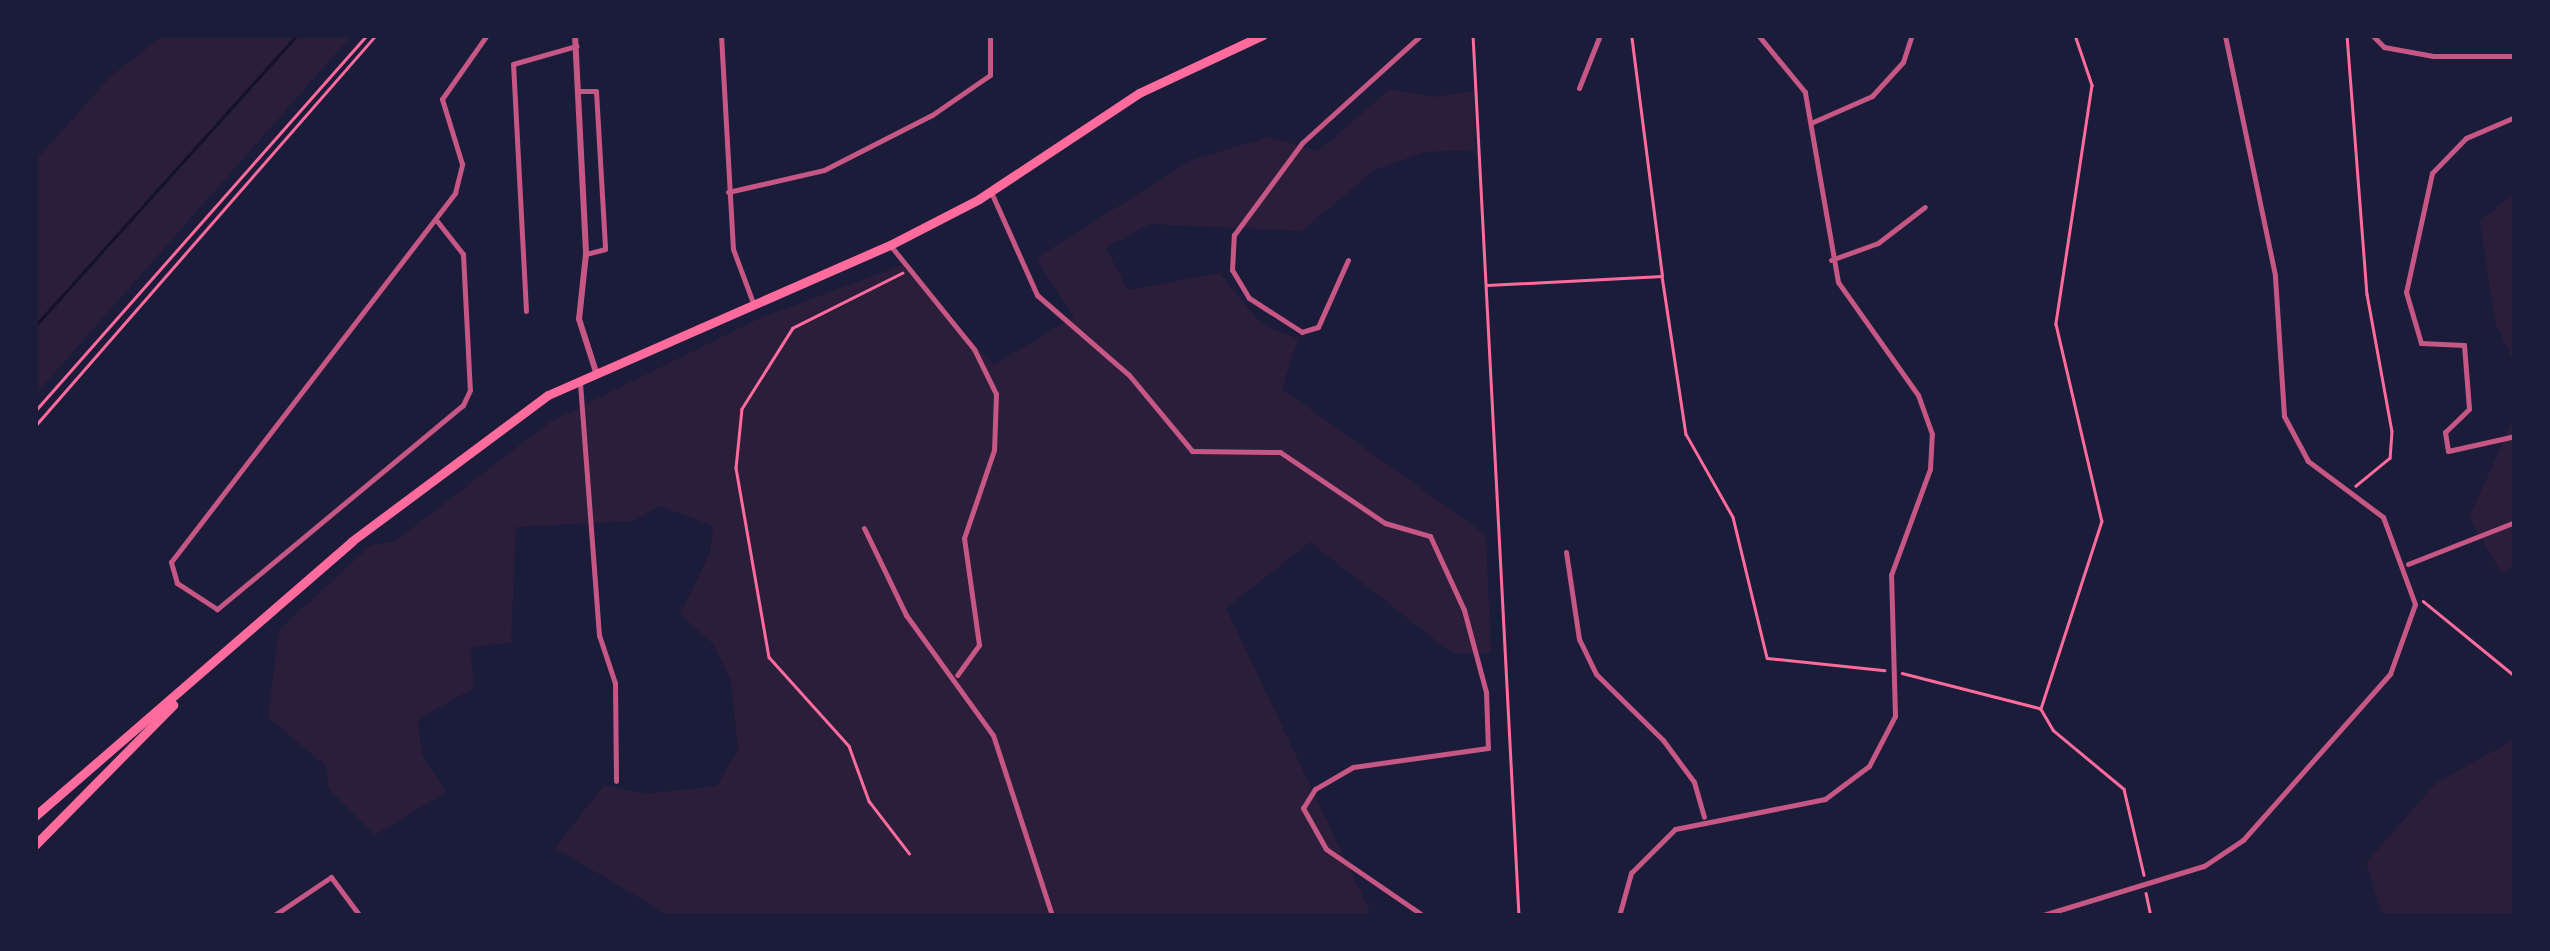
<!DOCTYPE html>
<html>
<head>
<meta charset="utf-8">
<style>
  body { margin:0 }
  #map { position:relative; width:2550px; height:951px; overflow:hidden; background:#1b1b3a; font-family:Inter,sans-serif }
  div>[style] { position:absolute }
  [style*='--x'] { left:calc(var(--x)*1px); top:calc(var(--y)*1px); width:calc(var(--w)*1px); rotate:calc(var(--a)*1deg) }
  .green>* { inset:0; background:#2a1e3b }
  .stream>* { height:2.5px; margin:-1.25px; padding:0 1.25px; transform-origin:1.25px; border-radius:1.25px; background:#12122b }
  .path>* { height:2.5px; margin:-1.25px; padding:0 1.25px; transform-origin:1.25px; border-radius:1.25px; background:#ff6b9d }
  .minor>* { height:5px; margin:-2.5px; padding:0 2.5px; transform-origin:2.5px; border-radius:2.5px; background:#c65784 }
  .tertiary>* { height:6px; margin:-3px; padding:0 3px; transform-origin:3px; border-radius:3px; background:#c65784 }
  .primary>* { height:9px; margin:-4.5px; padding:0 4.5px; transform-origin:4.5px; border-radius:4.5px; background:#ff6b9d }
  span { translate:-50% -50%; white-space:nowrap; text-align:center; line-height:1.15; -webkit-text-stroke:8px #1b1b3a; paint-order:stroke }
  .frame { position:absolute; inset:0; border:38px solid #1b1b3a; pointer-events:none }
</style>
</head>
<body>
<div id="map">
  <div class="green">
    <div style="clip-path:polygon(164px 35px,352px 35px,35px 395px,35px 161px,111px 76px)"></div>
    <div style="clip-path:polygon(1390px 89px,1432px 97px,1474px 91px,1475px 150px,1425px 152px,1374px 170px,1302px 231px,1149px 224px,1106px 248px,1128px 290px,1220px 273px,1261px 324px,1298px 339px,1282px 389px,1486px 535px,1491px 653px,1452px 653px,1310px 542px,1226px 608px,1372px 916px,670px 916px,555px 848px,604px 785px,644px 794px,717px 786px,738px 749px,731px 681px,713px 644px,680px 614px,710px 553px,713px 526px,660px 506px,633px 521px,516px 527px,511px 643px,470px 647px,474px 688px,418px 719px,422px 754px,446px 792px,375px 835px,329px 789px,325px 765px,268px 717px,279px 630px,371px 545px,394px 542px,550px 422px,758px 319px,902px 265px,994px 365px,1074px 317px,1036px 258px,1192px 160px,1268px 137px,1319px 151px)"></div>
    <div style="clip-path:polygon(2515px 191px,2515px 365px,2495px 322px,2480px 222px)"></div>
    <div style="clip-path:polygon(2515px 414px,2515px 564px,2502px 574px,2469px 518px)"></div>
    <div style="clip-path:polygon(2515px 739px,2515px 916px,2382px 916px,2366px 863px,2436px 783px)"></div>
  </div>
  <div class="stream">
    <div style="--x:35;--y:326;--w:392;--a:-48"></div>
  </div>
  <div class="path">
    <div style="--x:1473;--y:35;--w:882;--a:87.01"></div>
    <div style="--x:2075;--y:35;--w:53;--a:71.2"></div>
    <div style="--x:2092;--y:85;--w:242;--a:98.6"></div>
    <div style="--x:2056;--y:324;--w:202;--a:76.9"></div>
    <div style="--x:2102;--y:521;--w:198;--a:108"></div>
    <div style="--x:2041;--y:709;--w:24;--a:60"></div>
    <div style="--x:2053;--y:730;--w:92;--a:39.7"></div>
    <div style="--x:2124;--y:789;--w:88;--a:76.9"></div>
    <div style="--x:2347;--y:35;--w:260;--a:85.6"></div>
    <div style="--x:2367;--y:294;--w:139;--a:79.7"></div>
    <div style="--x:2392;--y:431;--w:27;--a:94"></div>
    <div style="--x:2390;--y:458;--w:44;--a:140.5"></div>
    <div style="--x:903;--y:273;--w:123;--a:153.4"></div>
    <div style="--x:793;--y:328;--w:96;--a:122.2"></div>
    <div style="--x:742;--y:409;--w:59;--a:95.8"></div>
    <div style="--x:736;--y:468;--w:192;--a:80.1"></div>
    <div style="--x:769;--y:657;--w:120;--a:48"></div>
    <div style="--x:849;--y:746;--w:59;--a:70"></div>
    <div style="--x:869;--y:801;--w:66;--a:52.4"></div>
    <div style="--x:1662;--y:276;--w:160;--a:81.4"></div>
    <div style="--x:1686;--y:434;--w:95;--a:60.5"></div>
    <div style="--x:1733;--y:517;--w:145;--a:76.4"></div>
    <div style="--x:1767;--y:658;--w:118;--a:5.9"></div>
    <div style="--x:1487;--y:285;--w:175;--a:-2.9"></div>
    <div style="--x:1662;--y:276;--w:243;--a:-97.3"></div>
    <div style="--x:35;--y:411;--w:502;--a:-48.56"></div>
    <div style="--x:35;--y:426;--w:519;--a:-48.91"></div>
    <div style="--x:2423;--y:601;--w:119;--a:39.2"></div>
    <div style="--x:1902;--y:673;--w:141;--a:14.3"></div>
    <div style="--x:2515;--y:841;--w:49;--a:90"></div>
    <div style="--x:2146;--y:893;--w:24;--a:78"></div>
  </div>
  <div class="minor">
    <div style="--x:721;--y:35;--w:214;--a:86.8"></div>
    <div style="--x:733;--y:249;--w:54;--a:69.6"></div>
    <div style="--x:2372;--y:35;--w:17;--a:45"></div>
    <div style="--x:2384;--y:47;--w:50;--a:10.4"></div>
    <div style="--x:2433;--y:56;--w:82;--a:0"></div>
    <div style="--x:1579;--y:88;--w:57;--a:-68.4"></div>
    <div style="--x:578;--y:91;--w:18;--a:0"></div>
    <div style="--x:596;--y:91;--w:158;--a:86.7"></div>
    <div style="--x:605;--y:249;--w:20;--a:165"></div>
    <div style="--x:2515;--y:117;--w:53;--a:156.8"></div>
    <div style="--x:2466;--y:138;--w:49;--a:134.2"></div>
    <div style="--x:2432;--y:173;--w:122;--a:102.3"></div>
    <div style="--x:2406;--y:292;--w:53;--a:73.6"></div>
    <div style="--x:2421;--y:343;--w:43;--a:2.7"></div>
    <div style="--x:2464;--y:345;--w:64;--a:85.5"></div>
    <div style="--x:2469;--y:409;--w:33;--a:136"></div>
    <div style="--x:2445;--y:432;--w:19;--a:81"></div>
    <div style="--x:2448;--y:451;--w:69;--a:-12.6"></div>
    <div style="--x:1813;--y:122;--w:64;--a:-23.8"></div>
    <div style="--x:1872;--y:96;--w:46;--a:-47.6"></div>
    <div style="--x:1903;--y:62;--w:28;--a:-72"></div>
    <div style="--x:728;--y:192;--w:98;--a:-12.9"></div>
    <div style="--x:824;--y:170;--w:121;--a:-27"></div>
    <div style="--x:932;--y:115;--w:70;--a:-34.6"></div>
    <div style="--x:990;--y:75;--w:40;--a:-90"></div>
    <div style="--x:991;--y:192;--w:113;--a:65.9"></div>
    <div style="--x:1037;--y:295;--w:122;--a:41"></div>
    <div style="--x:1129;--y:375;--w:99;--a:50.3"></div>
    <div style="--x:1192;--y:451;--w:88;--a:0.7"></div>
    <div style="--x:1280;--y:452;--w:127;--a:34.1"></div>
    <div style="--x:1385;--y:523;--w:47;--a:16.1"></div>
    <div style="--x:1430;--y:536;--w:81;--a:65.3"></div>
    <div style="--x:1464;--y:610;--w:85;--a:75"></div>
    <div style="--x:1486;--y:692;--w:56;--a:88"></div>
    <div style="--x:1488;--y:748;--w:136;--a:172"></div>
    <div style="--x:1353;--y:767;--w:44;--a:149.9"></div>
    <div style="--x:1315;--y:789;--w:22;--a:122"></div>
    <div style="--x:1303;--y:808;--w:47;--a:60.7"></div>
    <div style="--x:1326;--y:849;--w:119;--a:34.4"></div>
    <div style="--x:437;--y:221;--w:42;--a:51.8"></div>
    <div style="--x:463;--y:254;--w:136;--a:87.1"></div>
    <div style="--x:470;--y:390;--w:17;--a:115"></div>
    <div style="--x:463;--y:405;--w:320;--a:140.3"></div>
    <div style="--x:217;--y:609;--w:48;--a:-147"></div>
    <div style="--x:177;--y:583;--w:22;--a:-106"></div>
    <div style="--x:171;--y:562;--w:466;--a:-52.4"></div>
    <div style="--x:455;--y:193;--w:30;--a:-76"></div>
    <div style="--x:462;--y:164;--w:68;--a:-107.1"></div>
    <div style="--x:442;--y:99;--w:78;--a:-54.9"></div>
    <div style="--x:890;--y:245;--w:134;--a:51.1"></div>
    <div style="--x:974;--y:349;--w:50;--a:63.9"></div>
    <div style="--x:996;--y:394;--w:56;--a:92"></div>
    <div style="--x:994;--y:450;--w:93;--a:108.8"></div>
    <div style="--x:964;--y:538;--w:108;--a:82"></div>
    <div style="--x:979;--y:645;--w:37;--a:126"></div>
    <div style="--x:1348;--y:260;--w:73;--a:114.1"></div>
    <div style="--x:1318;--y:327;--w:17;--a:163"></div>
    <div style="--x:1302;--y:332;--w:63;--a:-147.3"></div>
    <div style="--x:1249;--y:298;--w:33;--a:-121"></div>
    <div style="--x:1232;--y:270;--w:35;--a:-87"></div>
    <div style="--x:1234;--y:235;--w:114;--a:-53.5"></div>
    <div style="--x:1302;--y:143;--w:161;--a:-42.2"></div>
    <div style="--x:1831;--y:260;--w:50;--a:-19.9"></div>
    <div style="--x:1878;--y:243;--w:59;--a:-37.5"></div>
    <div style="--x:526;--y:311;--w:247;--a:-93"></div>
    <div style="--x:513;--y:64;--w:66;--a:-15.9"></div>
    <div style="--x:580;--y:383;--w:253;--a:85.7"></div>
    <div style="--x:599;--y:635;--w:51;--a:71.6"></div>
    <div style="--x:615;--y:683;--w:98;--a:89.4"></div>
    <div style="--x:864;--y:528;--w:97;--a:64.2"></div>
    <div style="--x:906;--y:615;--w:148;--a:54.1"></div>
    <div style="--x:993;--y:735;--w:190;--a:71.9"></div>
    <div style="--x:1566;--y:552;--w:88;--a:81.5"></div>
    <div style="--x:1579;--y:639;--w:39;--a:64"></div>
    <div style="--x:1596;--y:674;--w:94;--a:44.6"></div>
    <div style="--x:1663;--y:740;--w:52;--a:53.6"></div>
    <div style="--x:1694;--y:782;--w:36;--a:74"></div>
    <div style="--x:2408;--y:564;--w:115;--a:-21.4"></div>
    <div style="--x:273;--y:916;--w:70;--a:-33.9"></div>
    <div style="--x:331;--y:877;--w:49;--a:53.4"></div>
    <div style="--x:1619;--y:916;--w:45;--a:-74.4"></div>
    <div style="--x:1631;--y:873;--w:62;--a:-45"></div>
    <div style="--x:1675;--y:829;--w:153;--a:-11.3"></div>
    <div style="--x:1825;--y:799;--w:55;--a:-36.9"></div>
    <div style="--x:1869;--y:766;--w:56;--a:-62.5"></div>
    <div style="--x:1895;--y:716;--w:141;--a:-91.6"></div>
    <div style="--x:1891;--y:575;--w:113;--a:-69.8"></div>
    <div style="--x:1930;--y:469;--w:35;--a:-87"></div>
    <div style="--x:1932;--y:434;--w:41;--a:-109.7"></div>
    <div style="--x:1918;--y:395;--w:138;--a:-125.3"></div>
    <div style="--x:1838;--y:282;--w:193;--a:-99.9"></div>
    <div style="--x:1805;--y:92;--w:74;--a:-129.5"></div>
    <div style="--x:2040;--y:916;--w:171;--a:-17"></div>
    <div style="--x:2204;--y:866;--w:47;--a:-33.7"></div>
    <div style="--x:2243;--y:840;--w:222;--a:-48.5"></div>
    <div style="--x:2390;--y:674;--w:74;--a:-70.3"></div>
    <div style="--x:2415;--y:604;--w:93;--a:-110.2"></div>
    <div style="--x:2383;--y:517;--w:94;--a:-143.3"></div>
    <div style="--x:2308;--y:461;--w:51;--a:-118.1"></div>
    <div style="--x:2284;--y:416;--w:141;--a:-93.7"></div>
    <div style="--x:2275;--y:275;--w:245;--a:-101.8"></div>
  </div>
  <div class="tertiary">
    <div style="--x:575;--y:35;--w:219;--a:87.1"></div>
    <div style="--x:586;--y:254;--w:65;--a:96.1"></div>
    <div style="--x:579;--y:319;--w:56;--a:72.2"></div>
  </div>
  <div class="primary">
    <div style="--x:35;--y:816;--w:420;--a:-40.9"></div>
    <div style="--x:352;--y:541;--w:244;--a:-36.7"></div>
    <div style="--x:548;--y:395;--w:373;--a:-23.7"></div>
    <div style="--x:890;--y:245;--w:100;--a:-27.3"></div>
    <div style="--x:979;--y:199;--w:192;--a:-33.5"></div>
    <div style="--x:1139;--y:93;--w:137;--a:-25.1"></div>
    <div style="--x:35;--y:845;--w:197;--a:-45.4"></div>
  </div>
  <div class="frame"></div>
</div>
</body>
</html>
